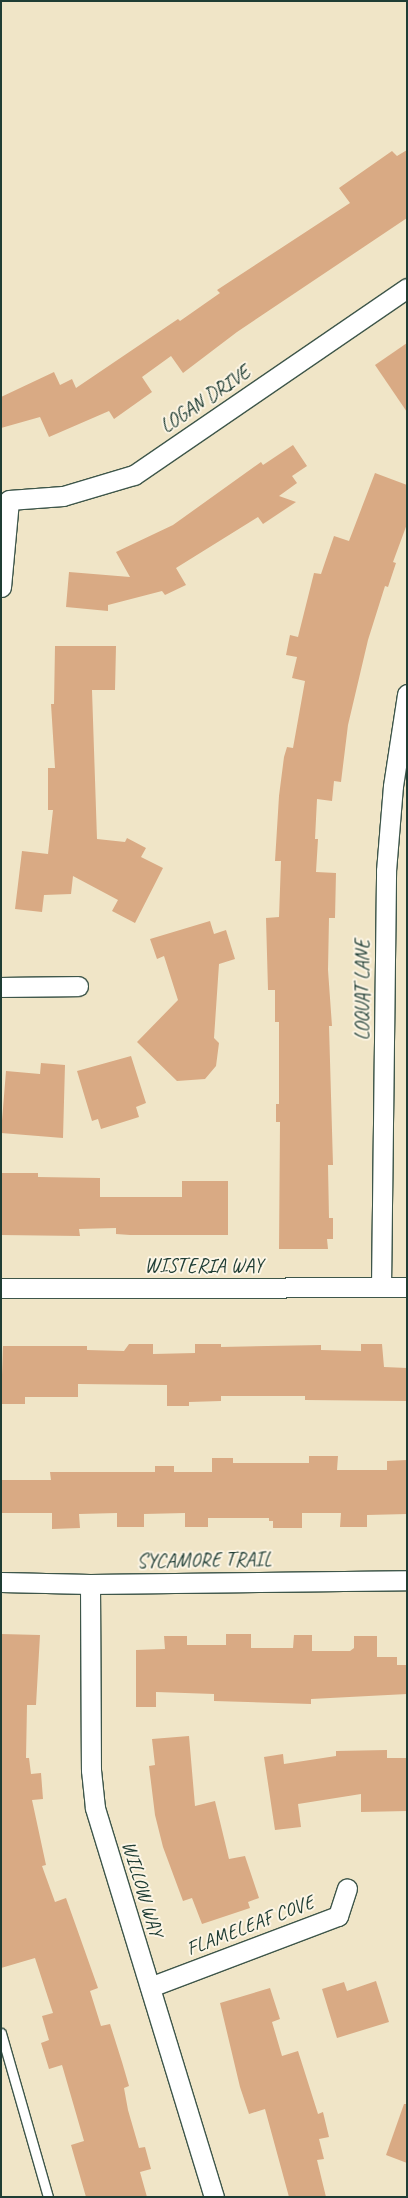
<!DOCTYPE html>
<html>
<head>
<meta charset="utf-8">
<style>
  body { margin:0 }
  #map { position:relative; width:408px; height:2198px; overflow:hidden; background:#f0e5c7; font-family:Caveat,sans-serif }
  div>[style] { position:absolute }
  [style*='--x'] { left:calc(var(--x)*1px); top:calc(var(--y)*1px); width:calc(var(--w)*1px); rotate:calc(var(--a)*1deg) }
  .building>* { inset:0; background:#d9aa84 }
  .roads { filter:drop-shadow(1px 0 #3e564a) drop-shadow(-1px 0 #3e564a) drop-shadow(0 1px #3e564a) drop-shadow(0 -1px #3e564a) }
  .service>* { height:9px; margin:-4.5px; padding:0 4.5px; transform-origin:4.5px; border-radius:4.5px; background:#fff }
  .minor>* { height:19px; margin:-9.5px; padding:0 9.5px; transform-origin:9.5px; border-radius:9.5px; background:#fff }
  span { translate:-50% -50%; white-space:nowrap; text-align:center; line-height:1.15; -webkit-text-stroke:4px #fcf5e5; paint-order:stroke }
  .street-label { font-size:20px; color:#1f3d34 }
  .frame { position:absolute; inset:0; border:2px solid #1f3d34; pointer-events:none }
</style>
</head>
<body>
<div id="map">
  <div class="building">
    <div style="clip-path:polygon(407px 150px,407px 218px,237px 332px,183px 373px,171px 356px,142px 377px,152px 392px,114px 419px,109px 411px,49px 437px,40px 417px,1px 428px,1px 397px,54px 372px,60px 385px,72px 379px,76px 388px,178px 319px,180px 321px,220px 293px,217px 290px,350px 203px,339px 188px,392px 151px,397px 156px)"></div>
    <div style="clip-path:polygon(407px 343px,407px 412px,375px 365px)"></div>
    <div style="clip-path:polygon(293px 445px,307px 466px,292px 476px,297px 483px,279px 496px,296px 502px,263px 524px,258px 517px,176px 568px,186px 585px,165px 595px,162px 591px,108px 605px,108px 611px,66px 607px,69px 572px,130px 577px,116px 552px,173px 525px,261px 462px,263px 465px)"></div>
    <div style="clip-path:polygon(375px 473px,407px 485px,407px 524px,393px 562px,396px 563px,388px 587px,385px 586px,368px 640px,348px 725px,341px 782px,334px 781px,332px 801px,317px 799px,315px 839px,318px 839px,316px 872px,336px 873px,335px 918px,329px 918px,328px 970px,332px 1026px,329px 1026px,333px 1165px,328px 1165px,329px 1218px,333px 1218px,333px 1239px,327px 1239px,328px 1249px,279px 1249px,280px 1122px,276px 1122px,276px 1104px,279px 1104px,279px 1022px,275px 1022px,275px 990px,268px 990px,266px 918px,279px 917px,281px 861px,275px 861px,279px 796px,284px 757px,287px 747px,293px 748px,305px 681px,292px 678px,297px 657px,286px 655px,290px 635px,298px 637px,314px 573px,321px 574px,334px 536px,349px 541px)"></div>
    <div style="clip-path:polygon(55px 646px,116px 646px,115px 690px,92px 690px,97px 839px,125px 842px,127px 838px,146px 848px,141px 857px,163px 868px,135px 923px,112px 911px,118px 900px,73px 876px,71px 894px,44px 895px,42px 912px,15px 909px,22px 851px,48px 854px,53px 810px,48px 810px,48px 768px,55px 768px,51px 704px,54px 704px)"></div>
    <div style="clip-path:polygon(210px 921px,214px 934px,226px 930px,235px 959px,219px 964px,214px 1038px,219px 1043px,216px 1066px,205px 1079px,177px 1081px,137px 1042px,178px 1000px,164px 956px,157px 959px,150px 939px)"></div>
    <div style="clip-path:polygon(131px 1056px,146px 1103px,136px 1107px,139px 1117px,101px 1129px,98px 1119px,92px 1121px,77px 1071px)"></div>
    <div style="clip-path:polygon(41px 1063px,65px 1065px,63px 1138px,1px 1133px,6px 1071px,40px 1074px)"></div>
    <div style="clip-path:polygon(1px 1173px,38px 1173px,38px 1177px,100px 1178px,100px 1197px,182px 1197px,182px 1181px,228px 1181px,228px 1235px,130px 1235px,116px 1234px,116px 1228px,79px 1229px,80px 1236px,1px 1235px)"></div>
    <div style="clip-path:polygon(129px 1344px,153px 1344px,153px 1354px,195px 1353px,195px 1344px,221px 1344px,221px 1347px,321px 1345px,321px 1350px,361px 1351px,361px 1344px,382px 1344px,384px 1367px,407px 1368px,407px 1401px,305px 1400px,305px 1396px,221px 1396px,221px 1401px,189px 1402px,189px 1406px,167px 1406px,167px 1385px,78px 1384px,78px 1397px,25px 1397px,25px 1404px,1px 1404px,3px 1346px,87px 1346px,87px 1350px,124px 1351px)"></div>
    <div style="clip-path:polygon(309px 1456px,338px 1456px,337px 1470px,387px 1470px,387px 1461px,407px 1460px,407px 1514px,367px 1515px,367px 1527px,340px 1527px,341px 1513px,302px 1513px,302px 1528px,273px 1528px,273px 1521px,269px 1521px,269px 1518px,208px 1518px,208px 1527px,185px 1527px,185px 1513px,144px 1514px,144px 1527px,117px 1527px,117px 1513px,79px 1514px,80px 1528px,52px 1529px,52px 1513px,1px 1513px,1px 1480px,51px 1480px,50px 1472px,155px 1472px,155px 1466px,174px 1466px,174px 1472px,212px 1472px,212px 1458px,233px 1458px,233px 1463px,309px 1463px)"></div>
    <div style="clip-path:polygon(1px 1634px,40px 1635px,36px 1705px,27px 1705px,26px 1758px,29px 1758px,31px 1774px,41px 1773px,43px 1799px,32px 1800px,46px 1865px,42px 1866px,55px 1902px,66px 1898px,98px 1988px,90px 1991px,101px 2026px,110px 2024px,122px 2062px,129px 2086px,124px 2088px,128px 2110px,139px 2148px,145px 2147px,151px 2169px,140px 2172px,147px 2197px,86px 2197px,71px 2145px,84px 2141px,62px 2065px,49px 2069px,41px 2043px,49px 2040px,42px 2016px,53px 2013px,35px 1958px,1px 1968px)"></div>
    <div style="clip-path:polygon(226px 1634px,251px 1634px,251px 1648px,293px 1648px,294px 1635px,312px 1635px,312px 1651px,350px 1651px,354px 1648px,354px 1636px,377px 1636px,377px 1657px,397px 1657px,397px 1665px,407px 1665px,407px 1694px,311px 1699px,311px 1704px,214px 1701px,214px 1694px,156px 1692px,156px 1707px,136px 1707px,136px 1650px,165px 1649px,164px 1636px,187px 1636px,187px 1645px,226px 1645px)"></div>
    <div style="clip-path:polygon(189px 1736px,195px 1806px,215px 1801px,229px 1859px,245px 1856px,259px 1898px,248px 1902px,250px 1908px,202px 1924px,192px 1898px,183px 1901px,163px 1847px,155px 1815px,149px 1766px,155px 1765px,152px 1739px)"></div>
    <div style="clip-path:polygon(387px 1750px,387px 1758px,407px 1758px,407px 1811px,361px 1812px,361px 1794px,298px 1804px,301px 1827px,275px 1830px,264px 1757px,283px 1754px,284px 1764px,336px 1756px,336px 1751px)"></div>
    <div style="clip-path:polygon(376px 1981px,389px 2022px,337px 2038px,322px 1989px,344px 1982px,347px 1991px)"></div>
    <div style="clip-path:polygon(270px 1988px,280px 2019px,272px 2022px,282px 2056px,298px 2051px,318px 2114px,323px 2112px,329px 2137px,319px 2139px,324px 2159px,317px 2160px,326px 2197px,289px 2197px,265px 2109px,249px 2114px,240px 2087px,220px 2003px)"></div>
    <div style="clip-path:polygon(404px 2104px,407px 2104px,407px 2163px,386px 2155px)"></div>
  </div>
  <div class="roads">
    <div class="service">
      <div style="--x:1;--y:2033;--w:171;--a:74"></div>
    </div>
    <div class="minor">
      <div style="--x:1;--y:587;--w:87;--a:-84.7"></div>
      <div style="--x:9;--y:500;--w:54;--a:-4.2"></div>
      <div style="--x:63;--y:496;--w:74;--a:-16.5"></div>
      <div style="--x:134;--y:475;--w:331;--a:-34.4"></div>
      <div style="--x:1;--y:987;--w:77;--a:-0.7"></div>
      <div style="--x:381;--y:1287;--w:416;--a:-89.3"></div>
      <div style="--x:386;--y:871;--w:85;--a:-85.3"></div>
      <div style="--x:393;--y:786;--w:93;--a:-81.3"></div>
      <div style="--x:1;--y:1288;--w:406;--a:-0.1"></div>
      <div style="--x:1;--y:1582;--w:89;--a:1.3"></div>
      <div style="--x:90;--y:1584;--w:317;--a:-0.7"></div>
      <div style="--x:90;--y:1584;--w:186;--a:89.7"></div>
      <div style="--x:91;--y:1770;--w:38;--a:84"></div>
      <div style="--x:95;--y:1808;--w:407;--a:73"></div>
      <div style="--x:150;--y:1987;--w:201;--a:-20.7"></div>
      <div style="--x:338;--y:1916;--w:29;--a:-72"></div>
    </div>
  </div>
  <div class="street-label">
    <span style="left:205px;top:399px;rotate:-34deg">LOGAN DRIVE</span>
    <span style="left:362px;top:990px;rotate:-90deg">LOQUAT LANE</span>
    <span style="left:204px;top:1265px">WISTERIA WAY</span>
    <span style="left:204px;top:1560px;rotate:-1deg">SYCAMORE TRAIL</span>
    <span style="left:143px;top:1889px;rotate:73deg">WILLOW WAY</span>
    <span style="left:250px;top:1925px;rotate:-21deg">FLAMELEAF COVE</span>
  </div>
  <div class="frame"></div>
</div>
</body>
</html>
